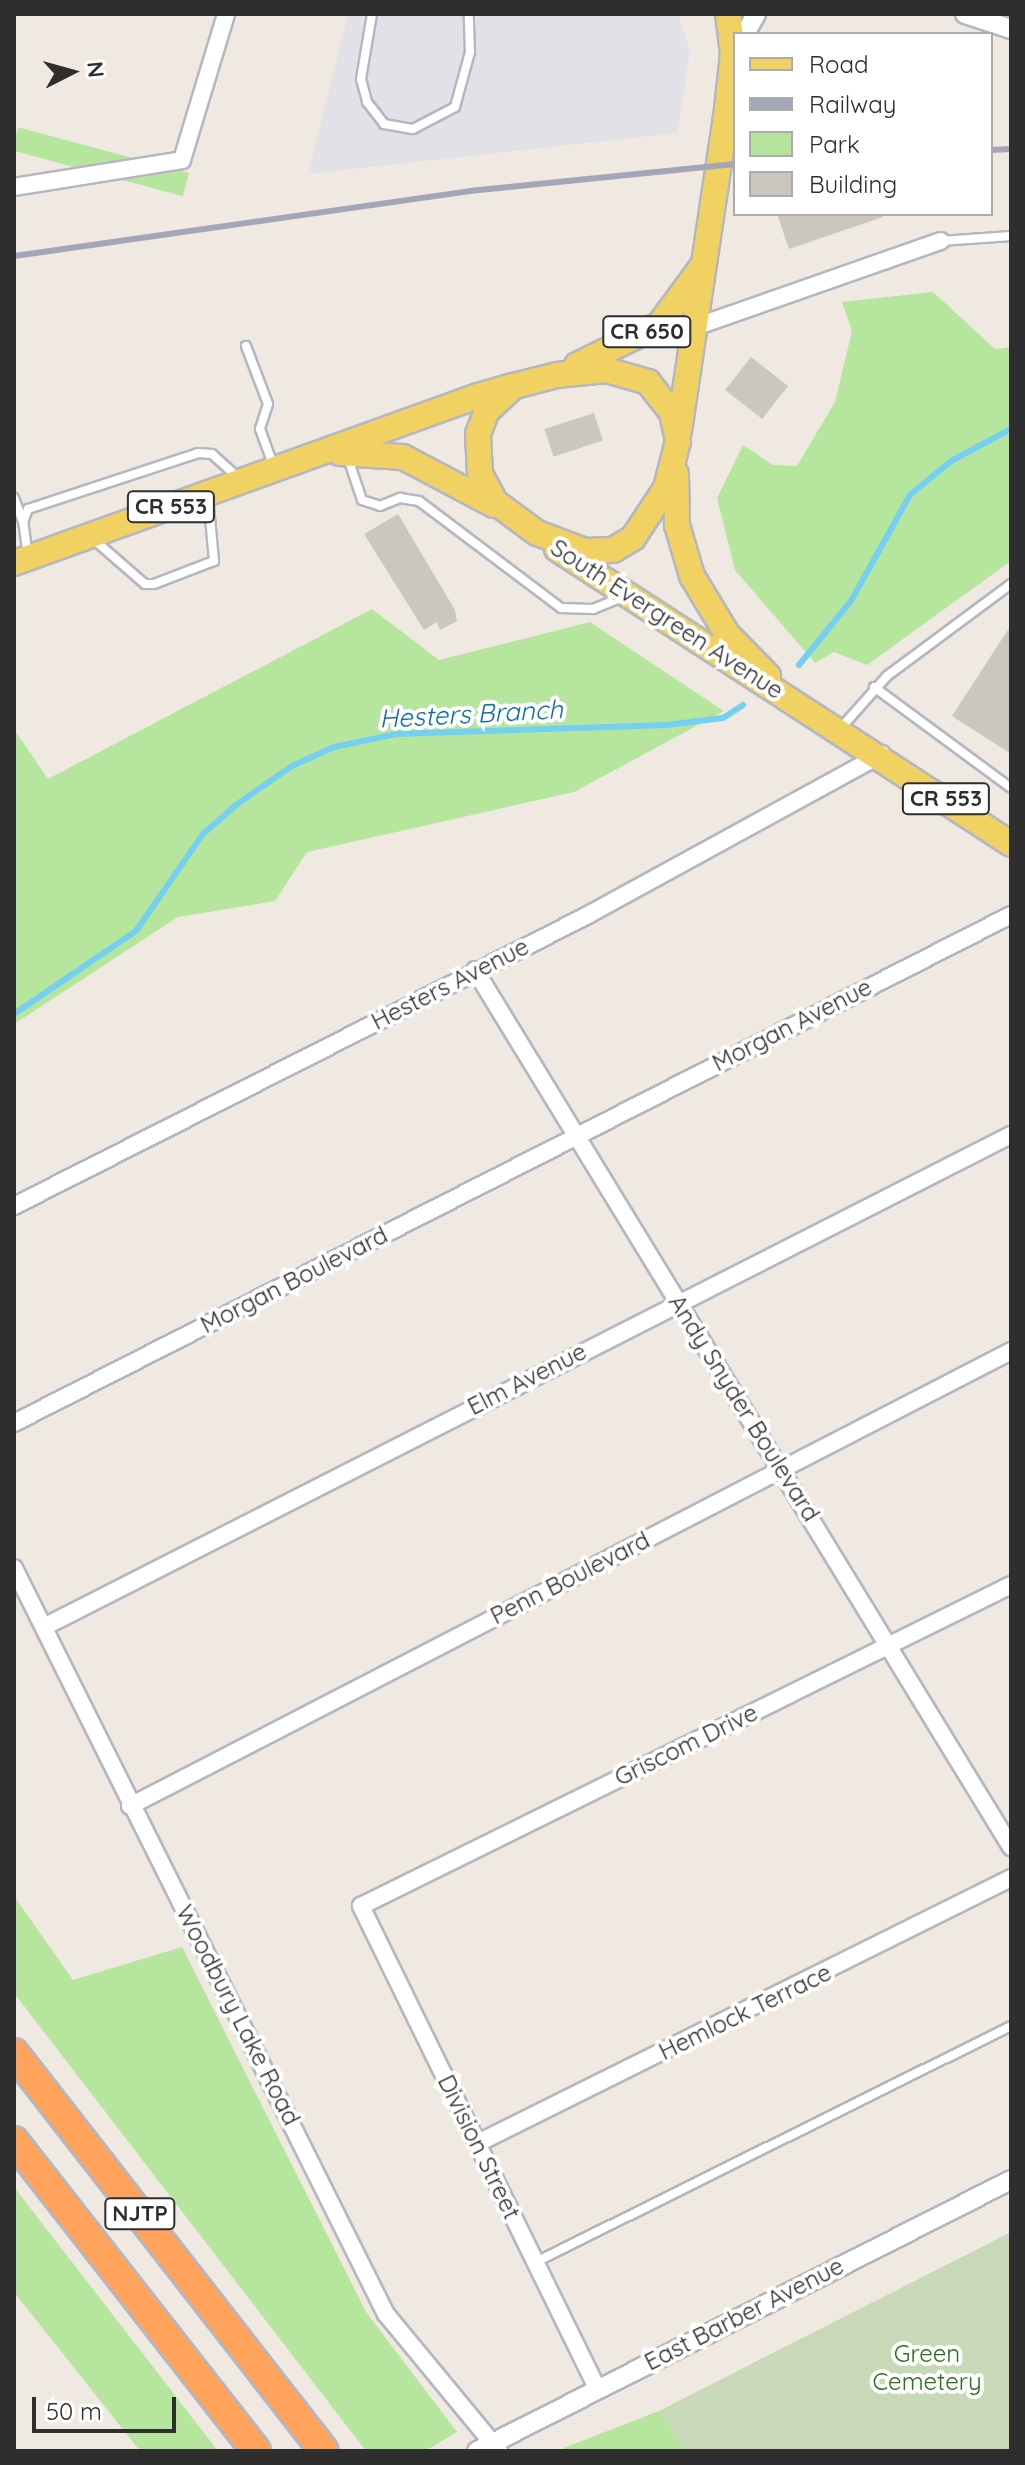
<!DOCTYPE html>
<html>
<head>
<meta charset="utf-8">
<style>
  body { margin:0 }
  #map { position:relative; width:1025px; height:2465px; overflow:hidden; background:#efe9e1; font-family:Quicksand,sans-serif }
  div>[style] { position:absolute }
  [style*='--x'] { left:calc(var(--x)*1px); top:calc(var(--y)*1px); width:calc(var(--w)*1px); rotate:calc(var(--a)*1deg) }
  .industrial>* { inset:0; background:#e3e1e8 }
  .green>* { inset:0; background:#b6e59e; transform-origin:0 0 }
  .cemetery>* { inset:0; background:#c8d9b8 }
  .stream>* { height:6px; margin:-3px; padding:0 3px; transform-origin:3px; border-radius:3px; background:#75cff0 }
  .building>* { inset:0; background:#cbc7bf; transform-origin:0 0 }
  .roads { filter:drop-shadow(2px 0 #b4b7c1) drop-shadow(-2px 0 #b4b7c1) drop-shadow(0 2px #b4b7c1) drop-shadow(0 -2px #b4b7c1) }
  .service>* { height:8px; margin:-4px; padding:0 4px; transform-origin:4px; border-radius:4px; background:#fff }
  .minor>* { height:16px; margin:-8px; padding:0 8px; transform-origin:8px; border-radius:8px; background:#fff }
  .tertiary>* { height:18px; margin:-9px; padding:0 9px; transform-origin:9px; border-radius:9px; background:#fff }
  .primary>* { height:24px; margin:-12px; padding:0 12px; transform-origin:12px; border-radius:12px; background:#f2d163 }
  .motorway>* { height:28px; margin:-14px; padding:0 14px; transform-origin:14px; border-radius:14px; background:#ffa35c }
  .rail>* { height:6px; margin:-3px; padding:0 3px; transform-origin:3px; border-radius:3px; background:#a3a6b8 }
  span { translate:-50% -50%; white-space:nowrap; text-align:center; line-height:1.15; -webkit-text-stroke:8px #fff; paint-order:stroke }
  .shield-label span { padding:2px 6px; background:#fff; border:2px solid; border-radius:6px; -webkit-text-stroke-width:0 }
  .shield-label { font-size:22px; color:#2e2e2e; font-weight:700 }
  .street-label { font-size:24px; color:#2e2e2e }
  .park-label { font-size:24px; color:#2c6e1b }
  .water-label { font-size:26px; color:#0d6fa3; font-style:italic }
  .frame { position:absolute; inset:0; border:16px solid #2e2e2e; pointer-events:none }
  .legend { position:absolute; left:733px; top:32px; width:260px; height:184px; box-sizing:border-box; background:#fff; border:2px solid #ababab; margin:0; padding:10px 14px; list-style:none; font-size:24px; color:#2e2e2e }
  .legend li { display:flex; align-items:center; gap:16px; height:40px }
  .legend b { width:40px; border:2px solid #ababab }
  .north { position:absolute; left:32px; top:32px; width:80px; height:80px; -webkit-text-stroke:6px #fff; paint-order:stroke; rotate:84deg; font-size:22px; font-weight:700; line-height:32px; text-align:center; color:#2e2e2e }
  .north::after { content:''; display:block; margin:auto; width:28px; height:36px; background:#2e2e2e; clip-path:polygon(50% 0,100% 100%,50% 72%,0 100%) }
  .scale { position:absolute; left:32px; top:2397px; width:144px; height:36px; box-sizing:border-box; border:4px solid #2e2e2e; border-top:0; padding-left:10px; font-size:24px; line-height:28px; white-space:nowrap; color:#2e2e2e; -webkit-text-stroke:6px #fff; paint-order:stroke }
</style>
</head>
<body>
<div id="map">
  <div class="industrial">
    <div style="clip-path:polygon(348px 14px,678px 14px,690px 51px,677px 133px,308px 174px)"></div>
  </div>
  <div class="green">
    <div style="left:189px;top:173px;width:24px;height:177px;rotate:105deg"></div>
    <div style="clip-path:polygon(933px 292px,995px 349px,1011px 347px,1011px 561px,867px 665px,834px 652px,815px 663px,735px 570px,717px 498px,743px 445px,773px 465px,797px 466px,835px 402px,852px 331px,842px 302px)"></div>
    <div style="clip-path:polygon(372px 609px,439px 660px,590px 622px,724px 711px,574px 792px,307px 852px,275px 901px,178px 917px,14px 1024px,14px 729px,48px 779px)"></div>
    <div style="clip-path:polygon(14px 1896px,73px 1980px,182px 1947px,366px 2312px,457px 2432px,425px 2451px,366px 2451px,14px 1993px)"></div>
    <div style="clip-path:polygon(14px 2187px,218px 2451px,140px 2451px,14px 2292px)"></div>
    <div style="clip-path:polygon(659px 2411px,685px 2451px,556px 2451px)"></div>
  </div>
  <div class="cemetery">
    <div style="clip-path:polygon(1011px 2232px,1011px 2451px,685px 2451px,659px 2411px)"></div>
  </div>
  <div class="stream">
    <div style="--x:799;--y:665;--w:82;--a:-50.9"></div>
    <div style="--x:851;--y:601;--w:121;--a:-60.9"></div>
    <div style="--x:910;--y:495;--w:53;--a:-39.7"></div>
    <div style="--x:951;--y:461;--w:68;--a:-28.1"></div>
    <div style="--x:14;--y:1014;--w:148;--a:-34.2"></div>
    <div style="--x:136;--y:931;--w:118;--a:-55.4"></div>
    <div style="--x:203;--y:834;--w:44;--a:-41.3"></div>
    <div style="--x:236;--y:805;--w:68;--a:-34.9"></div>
    <div style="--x:292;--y:766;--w:46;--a:-24.3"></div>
    <div style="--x:334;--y:747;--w:63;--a:-11.8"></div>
    <div style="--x:396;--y:734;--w:271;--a:-1.9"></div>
    <div style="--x:667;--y:725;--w:56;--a:-7.1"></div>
    <div style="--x:723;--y:718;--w:24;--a:-33"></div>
  </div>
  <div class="building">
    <div style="clip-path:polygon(777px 214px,883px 214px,883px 217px,789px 249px)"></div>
    <div style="left:751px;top:357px;width:47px;height:42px;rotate:38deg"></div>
    <div style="left:594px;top:413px;width:29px;height:52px;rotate:72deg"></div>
    <div style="clip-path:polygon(398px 514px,455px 610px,457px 621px,440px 630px,437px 622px,424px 630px,364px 534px)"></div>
    <div style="clip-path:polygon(1011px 625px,1011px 754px,952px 716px)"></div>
  </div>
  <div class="roads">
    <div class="service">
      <div style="--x:372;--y:14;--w:66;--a:99.6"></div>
      <div style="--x:361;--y:79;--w:24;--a:75"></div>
      <div style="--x:367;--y:102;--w:28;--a:52"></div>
      <div style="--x:384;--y:124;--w:29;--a:10"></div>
      <div style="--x:413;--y:129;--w:47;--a:-27.6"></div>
      <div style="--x:455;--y:107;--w:57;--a:-74.7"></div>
      <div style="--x:470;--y:52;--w:38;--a:-92"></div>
      <div style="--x:941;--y:241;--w:70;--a:-4.1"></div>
      <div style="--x:246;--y:346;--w:62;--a:69.2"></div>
      <div style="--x:268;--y:404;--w:26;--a:108"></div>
      <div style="--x:260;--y:429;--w:40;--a:69.8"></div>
      <div style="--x:348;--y:458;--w:44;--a:71.6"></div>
      <div style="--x:362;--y:500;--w:19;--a:18"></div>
      <div style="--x:380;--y:506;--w:22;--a:-22"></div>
      <div style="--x:400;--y:498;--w:19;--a:9"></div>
      <div style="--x:419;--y:501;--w:178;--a:37"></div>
      <div style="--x:561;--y:608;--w:32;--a:2"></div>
      <div style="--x:593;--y:609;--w:35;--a:-22"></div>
      <div style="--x:14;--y:498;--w:26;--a:69"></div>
      <div style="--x:92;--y:538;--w:70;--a:41"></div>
      <div style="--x:145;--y:584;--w:9;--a:0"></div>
      <div style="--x:154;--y:584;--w:64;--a:-21"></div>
      <div style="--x:214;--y:561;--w:66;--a:-95.2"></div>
      <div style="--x:28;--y:556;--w:34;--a:-98"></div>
      <div style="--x:23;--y:522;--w:14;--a:-69"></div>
      <div style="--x:28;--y:509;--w:179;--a:-18.2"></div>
      <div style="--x:198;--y:453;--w:14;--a:4"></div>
      <div style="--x:212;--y:454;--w:38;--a:42"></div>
      <div style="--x:874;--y:687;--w:170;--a:36.4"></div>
      <div style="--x:840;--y:729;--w:71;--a:-48.4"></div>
      <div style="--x:887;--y:676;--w:154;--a:-36.6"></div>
      <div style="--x:536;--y:2262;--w:530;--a:-26.42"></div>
    </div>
    <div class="minor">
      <div style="--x:14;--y:187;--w:170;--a:-9.1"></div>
      <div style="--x:182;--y:160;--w:152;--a:-73.2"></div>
      <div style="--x:698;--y:326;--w:257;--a:-19.3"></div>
      <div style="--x:475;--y:970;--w:1028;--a:58.57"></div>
      <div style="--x:14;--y:1206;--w:644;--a:-26.88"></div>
      <div style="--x:588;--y:915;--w:335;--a:-28.7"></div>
      <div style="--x:14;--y:1423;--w:1119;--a:-27"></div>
      <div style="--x:14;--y:1568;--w:834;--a:63.5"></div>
      <div style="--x:386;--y:2314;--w:178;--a:50.5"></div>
      <div style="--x:44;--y:1627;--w:1085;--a:-26.97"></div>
      <div style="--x:130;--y:1806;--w:992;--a:-27.31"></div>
      <div style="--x:478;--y:2143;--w:595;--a:-26.44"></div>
      <div style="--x:597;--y:2388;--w:537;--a:-116.09"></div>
      <div style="--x:361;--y:1906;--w:725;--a:-26.28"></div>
    </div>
    <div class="tertiary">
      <div style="--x:965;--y:14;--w:48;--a:18.1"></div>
      <div style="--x:745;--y:34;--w:23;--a:-61"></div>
      <div style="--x:477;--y:2451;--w:599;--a:-26.91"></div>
    </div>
    <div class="primary">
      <div style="--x:577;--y:365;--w:91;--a:-26"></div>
      <div style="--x:659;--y:325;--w:71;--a:-53.6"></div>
      <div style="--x:679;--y:431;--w:326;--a:-81.5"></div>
      <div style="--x:727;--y:109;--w:55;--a:-83.8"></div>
      <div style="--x:733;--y:54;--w:40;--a:-97.1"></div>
      <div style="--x:340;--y:453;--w:63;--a:3.6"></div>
      <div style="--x:403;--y:457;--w:103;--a:27.8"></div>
      <div style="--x:676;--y:474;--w:51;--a:88.9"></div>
      <div style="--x:677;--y:525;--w:53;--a:73.6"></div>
      <div style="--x:692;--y:576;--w:68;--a:58.9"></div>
      <div style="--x:727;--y:634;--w:59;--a:45.7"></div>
      <div style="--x:557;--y:549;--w:541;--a:33.01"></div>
      <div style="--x:14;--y:563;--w:493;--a:-19.8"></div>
      <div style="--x:478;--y:396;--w:37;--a:-16"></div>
      <div style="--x:514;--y:386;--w:44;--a:-14.3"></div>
      <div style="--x:557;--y:375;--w:49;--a:-5.8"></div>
      <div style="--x:606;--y:370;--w:44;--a:15.9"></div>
      <div style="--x:648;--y:382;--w:39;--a:52"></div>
      <div style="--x:672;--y:413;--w:29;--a:78"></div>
      <div style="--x:678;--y:441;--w:49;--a:104.3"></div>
      <div style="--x:666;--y:488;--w:60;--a:123.4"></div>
      <div style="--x:633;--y:538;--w:23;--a:149"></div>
      <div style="--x:613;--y:550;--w:28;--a:178"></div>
      <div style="--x:585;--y:551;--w:51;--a:-159.4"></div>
      <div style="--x:537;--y:533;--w:52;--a:-143.6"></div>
      <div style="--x:495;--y:502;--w:32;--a:-118"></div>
      <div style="--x:480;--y:474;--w:40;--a:-92.9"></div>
      <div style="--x:478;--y:434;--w:25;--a:-69"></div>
      <div style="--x:487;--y:411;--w:37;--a:-43"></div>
    </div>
    <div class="motorway">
      <div style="--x:14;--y:2053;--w:504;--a:52.09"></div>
      <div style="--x:14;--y:2141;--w:393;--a:52"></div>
    </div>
  </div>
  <div class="rail">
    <div style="--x:991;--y:150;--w:20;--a:-3"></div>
    <div style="--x:14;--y:256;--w:461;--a:-8.1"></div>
    <div style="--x:470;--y:191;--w:266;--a:-5.8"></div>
  </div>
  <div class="shield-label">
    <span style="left:647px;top:332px">CR 650</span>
    <span style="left:171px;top:507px">CR 553</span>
    <span style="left:946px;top:799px">CR 553</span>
    <span style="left:140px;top:2214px">NJTP</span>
  </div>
  <div class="street-label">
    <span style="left:667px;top:619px;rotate:33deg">South Evergreen Avenue</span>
    <span style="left:450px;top:984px;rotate:-27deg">Hesters Avenue</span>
    <span style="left:792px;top:1025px;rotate:-27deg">Morgan Avenue</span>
    <span style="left:294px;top:1280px;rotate:-27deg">Morgan Boulevard</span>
    <span style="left:527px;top:1379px;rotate:-27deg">Elm Avenue</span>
    <span style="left:744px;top:1408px;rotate:58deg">Andy Snyder Boulevard</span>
    <span style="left:570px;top:1578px;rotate:-27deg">Penn Boulevard</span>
    <span style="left:686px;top:1745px;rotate:-26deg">Griscom Drive</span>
    <span style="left:745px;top:2012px;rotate:-26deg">Hemlock Terrace</span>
    <span style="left:238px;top:2015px;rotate:63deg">Woodbury Lake Road</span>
    <span style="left:479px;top:2147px;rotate:64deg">Division Street</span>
    <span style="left:744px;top:2314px;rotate:-27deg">East Barber Avenue</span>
  </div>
  <div class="park-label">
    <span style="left:927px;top:2368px">Green<br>Cemetery</span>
  </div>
  <div class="water-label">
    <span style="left:471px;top:714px;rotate:-3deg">Hesters Branch</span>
  </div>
  <div class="frame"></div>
  <ul class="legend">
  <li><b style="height:10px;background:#f2d163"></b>Road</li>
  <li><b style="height:10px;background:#a3a6b8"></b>Railway</li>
  <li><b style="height:22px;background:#b6e59e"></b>Park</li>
  <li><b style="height:22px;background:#cbc7bf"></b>Building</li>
  </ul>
  <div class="north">N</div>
  <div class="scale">50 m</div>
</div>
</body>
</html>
